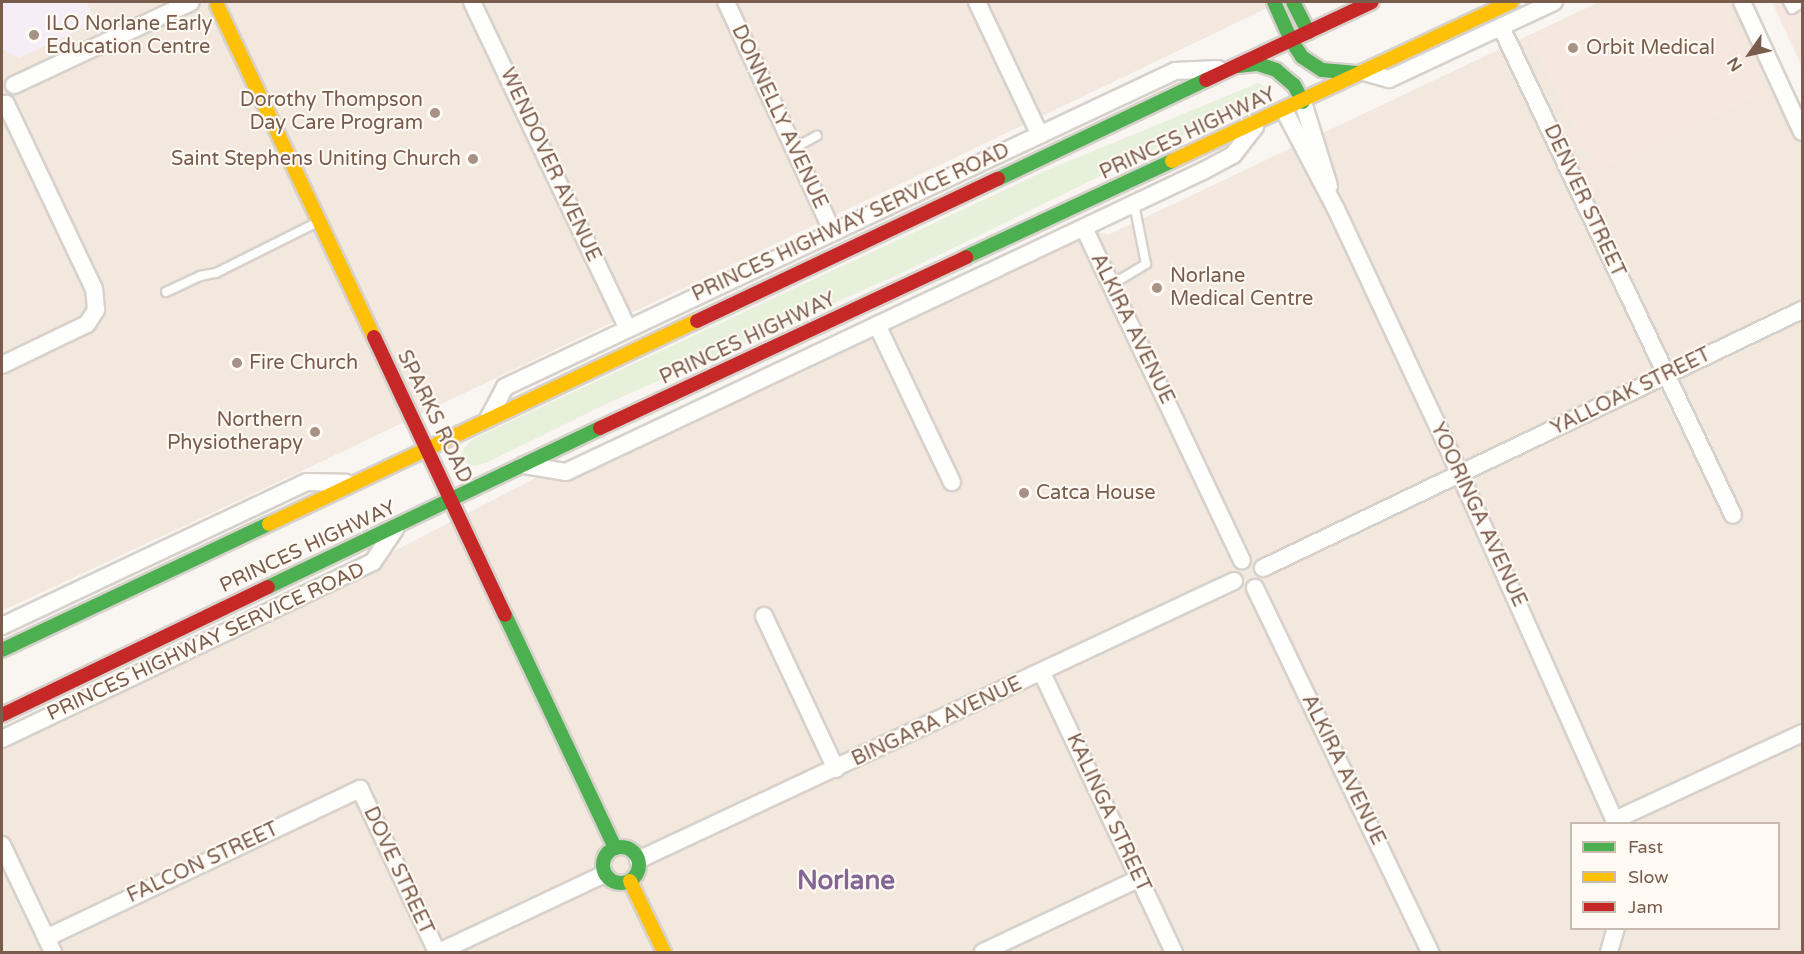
<!DOCTYPE html>
<html>
<head>
<meta charset="utf-8">
<style>
  body { margin:0 }
  #map { position:relative; width:1804px; height:954px; overflow:hidden; background:#f9f5f0; font-family:"Varela Round",sans-serif }
  div>[style] { position:absolute }
  [style*='--x'] { left:calc(var(--x)*1px); top:calc(var(--y)*1px); width:calc(var(--w)*1px); rotate:calc(var(--a)*1deg) }
  .residential>* { inset:0; background:#f2e8de }
  .commercial>* { inset:0; background:#f6e8e1 }
  .education>* { inset:0; background:#f6eef6 }
  .green>* { inset:0; background:#e7f0db }
  .roads { filter:drop-shadow(2px 0 #d7d1cb) drop-shadow(-2px 0 #d7d1cb) drop-shadow(0 2px #d7d1cb) drop-shadow(0 -2px #d7d1cb) }
  .lane>* { height:8px; margin:-4px; padding:0 4px; transform-origin:4px; border-radius:4px; background:#fefefd }
  .street>* { height:16px; margin:-8px; padding:0 8px; transform-origin:8px; border-radius:8px; background:#fefefd }
  .fast>* { height:14px; margin:-7px; padding:0 7px; transform-origin:7px; border-radius:7px; background:#4caf50 }
  .fast>.ring { margin:-7px; padding:0; box-sizing:content-box; background:none; border:14px solid #4caf50; border-radius:50% }
  .slow>* { height:14px; margin:-7px; padding:0 7px; transform-origin:7px; border-radius:7px; background:#ffc107 }
  .jam>* { height:14px; margin:-7px; padding:0 7px; transform-origin:7px; border-radius:7px; background:#c62828 }
  .dots>* { width:16px; height:16px; translate:-50% -50%; box-sizing:border-box; border:3px solid #fffaf3; border-radius:50% }
  span { translate:-50% -50%; white-space:nowrap; text-align:center; line-height:1.15; -webkit-text-stroke:4.5px #fffaf3; paint-order:stroke }
  .poi-label { font-size:20px; color:#7a5c4d }
  .left { translate:0 -50%; text-align:left }
  .right { translate:-100% -50%; text-align:right }
  .street-label { font-size:20px; color:#7a5c4d }
  .district-label { font-size:26px; color:#846695; font-weight:700 }
  .frame { position:absolute; inset:0; border:3px solid #7a5c4d; pointer-events:none }
  .legend { position:absolute; left:1570px; top:822px; width:210px; height:108px; box-sizing:border-box; background:#fffaf3; border:2px solid #cabbb1; margin:0; padding:8px 10px; list-style:none; font-size:18px; color:#7a5c4d }
  .legend li { display:flex; align-items:center; gap:12px; height:30px }
  .legend b { width:30px; border:2px solid #cabbb1 }
  .north { position:absolute; left:1720px; top:24px; width:60px; height:60px; -webkit-text-stroke:4px #fffaf3; paint-order:stroke; rotate:236deg; font-size:16px; font-weight:700; line-height:24px; text-align:center; color:#7a5c4d }
  .north::after { content:''; display:block; margin:auto; width:21px; height:27px; background:#7a5c4d; clip-path:polygon(50% 0,100% 100%,50% 72%,0 100%) }
</style>
</head>
<body>
<div id="map">
  <div class="residential">
    <div style="clip-path:polygon(2px 2px,1280px 2px,306px 469px,2px 611px)"></div>
    <div style="clip-path:polygon(evenodd,1599px 2px,1742px 2px,1802px 131px,1802px 952px,2px 952px,2px 739px,373px 562px,549px 471px,1084px 228px,1108px 235px,1599px 2px,1572px 824px,1778px 824px,1778px 928px,1572px 928px,1572px 824px)"></div>
  </div>
  <div class="commercial">
    <div style="clip-path:polygon(1610px 2px,1723px 2px,1766px 91px,1595px 173px,1531px 40px)"></div>
    <div style="clip-path:polygon(1772px 2px,1802px 2px,1802px 67px)"></div>
  </div>
  <div class="education">
    <div style="clip-path:polygon(2px 2px,86px 2px,96px 22px,19px 58px,2px 49px)"></div>
  </div>
  <div class="green">
    <div style="clip-path:polygon(1258px 83px,1265px 87px,1249px 103px,904px 272px,606px 404px,486px 463px,473px 466px,460px 460px,463px 449px,473px 439px,1045px 171px)"></div>
  </div>
  <div class="roads">
    <div class="lane">
      <div style="--x:1788;--y:2;--w:8;--a:60"></div>
      <div style="--x:1792;--y:9;--w:12;--a:-31"></div>
      <div style="--x:794;--y:148;--w:26;--a:-28"></div>
      <div style="--x:1111;--y:285;--w:41;--a:-31"></div>
      <div style="--x:1146;--y:264;--w:61;--a:-101.3"></div>
      <div style="--x:166;--y:292;--w:38;--a:-25"></div>
      <div style="--x:200;--y:276;--w:16;--a:-11"></div>
      <div style="--x:216;--y:273;--w:114;--a:-26.6"></div>
    </div>
    <div class="street">
      <div style="--x:472;--y:2;--w:362;--a:64.5"></div>
      <div style="--x:726;--y:2;--w:254;--a:65.1"></div>
      <div style="--x:977;--y:2;--w:147;--a:64.7"></div>
      <div style="--x:1742;--y:2;--w:143;--a:65.2"></div>
      <div style="--x:1501;--y:27;--w:540;--a:64.57"></div>
      <div style="--x:1364;--y:72;--w:26;--a:16"></div>
      <div style="--x:1389;--y:79;--w:182;--a:-25"></div>
      <div style="--x:14;--y:85;--w:195;--a:-25.1"></div>
      <div style="--x:1303;--y:102;--w:88;--a:72.8"></div>
      <div style="--x:1284;--y:110;--w:112;--a:62.3"></div>
      <div style="--x:1336;--y:209;--w:276;--a:64.9"></div>
      <div style="--x:1453;--y:459;--w:400;--a:65.9"></div>
      <div style="--x:1084;--y:228;--w:368;--a:64.6"></div>
      <div style="--x:877;--y:325;--w:174;--a:64.5"></div>
      <div style="--x:2;--y:365;--w:94;--a:-25.8"></div>
      <div style="--x:87;--y:324;--w:17;--a:-57"></div>
      <div style="--x:96;--y:310;--w:21;--a:-95"></div>
      <div style="--x:94;--y:289;--w:205;--a:-115.4"></div>
      <div style="--x:488;--y:419;--w:36;--a:-62"></div>
      <div style="--x:505;--y:387;--w:741;--a:-25.25"></div>
      <div style="--x:1175;--y:71;--w:43;--a:-2.7"></div>
      <div style="--x:524;--y:465;--w:43;--a:9.5"></div>
      <div style="--x:566;--y:472;--w:705;--a:-25.29"></div>
      <div style="--x:1203;--y:171;--w:34;--a:-28"></div>
      <div style="--x:1233;--y:155;--w:36;--a:-52"></div>
      <div style="--x:1263;--y:568;--w:598;--a:-25.58"></div>
      <div style="--x:1255;--y:588;--w:404;--a:64.3"></div>
      <div style="--x:764;--y:616;--w:169;--a:64.8"></div>
      <div style="--x:2;--y:626;--w:337;--a:-25.3"></div>
      <div style="--x:307;--y:482;--w:39;--a:1"></div>
      <div style="--x:1042;--y:673;--w:309;--a:64.7"></div>
      <div style="--x:2;--y:739;--w:411;--a:-25.5"></div>
      <div style="--x:373;--y:562;--w:40;--a:-56"></div>
      <div style="--x:1615;--y:820;--w:206;--a:-24.9"></div>
      <div style="--x:2;--y:845;--w:119;--a:64.5"></div>
      <div style="--x:638;--y:860;--w:658;--a:-25.09"></div>
      <div style="--x:46;--y:938;--w:348;--a:-25.4"></div>
      <div style="--x:360;--y:789;--w:180;--a:64.7"></div>
      <div style="--x:439;--y:952;--w:183;--a:-25.2"></div>
      <div style="--x:983;--y:952;--w:171;--a:-25.2"></div>
      <div style="--x:1609;--y:952;--w:25;--a:-74"></div>
    </div>
    <div class="fast">
      <div style="--x:1274;--y:2;--w:42;--a:65.9"></div>
      <div style="--x:1293;--y:2;--w:34;--a:63"></div>
      <div style="--x:1291;--y:40;--w:20;--a:57"></div>
      <div style="--x:1302;--y:57;--w:24;--a:33"></div>
      <div style="--x:1322;--y:70;--w:37;--a:5"></div>
      <div style="--x:1238;--y:66;--w:20;--a:-6"></div>
      <div style="--x:1258;--y:64;--w:19;--a:18"></div>
      <div style="--x:1276;--y:70;--w:23;--a:40"></div>
      <div style="--x:1294;--y:85;--w:19;--a:62"></div>
      <div style="--x:998;--y:179;--w:230;--a:-25.5"></div>
      <div style="--x:966;--y:257;--w:227;--a:-25"></div>
      <div style="--x:268;--y:587;--w:368;--a:-25.6"></div>
      <div style="--x:505;--y:615;--w:258;--a:64.7"></div>
      <div style="--x:2;--y:650;--w:295;--a:-25.3"></div>
      <div class="ring" style="left:603px;top:847px;width:22px;height:22px"></div>
    </div>
    <div class="slow">
      <div style="--x:217;--y:5;--w:367;--a:64.7"></div>
      <div style="--x:1172;--y:161;--w:375;--a:-25.1"></div>
      <div style="--x:269;--y:524;--w:474;--a:-25.4"></div>
      <div style="--x:630;--y:881;--w:79;--a:64.4"></div>
    </div>
    <div class="jam">
      <div style="--x:1206;--y:80;--w:183;--a:-25.2"></div>
      <div style="--x:697;--y:321;--w:333;--a:-25.3"></div>
      <div style="--x:374;--y:337;--w:307;--a:64.8"></div>
      <div style="--x:600;--y:428;--w:404;--a:-25"></div>
      <div style="--x:2;--y:715;--w:295;--a:-25.7"></div>
    </div>
  </div>
  <div class="dots">
    <div style="left:34px;top:35px;background:#a69286"></div>
    <div style="left:1573px;top:48px;background:#a69286"></div>
    <div style="left:435px;top:113px;background:#a69286"></div>
    <div style="left:473px;top:159px;background:#a69286"></div>
    <div style="left:1157px;top:288px;background:#a69286"></div>
    <div style="left:237px;top:363px;background:#a69286"></div>
    <div style="left:315px;top:432px;background:#a69286"></div>
    <div style="left:1024px;top:493px;background:#a69286"></div>
  </div>
  <div class="poi-label">
    <span class="left" style="left:46px;top:36px">ILO Norlane Early<br>Education Centre</span>
    <span class="left" style="left:1586px;top:48px">Orbit Medical</span>
    <span class="right" style="left:423px;top:112px">Dorothy Thompson<br>Day Care Program</span>
    <span class="right" style="left:461px;top:159px">Saint Stephens Uniting Church</span>
    <span class="left" style="left:1170px;top:288px">Norlane<br>Medical Centre</span>
    <span class="left" style="left:249px;top:363px">Fire Church</span>
    <span class="right" style="left:303px;top:432px">Northern<br>Physiotherapy</span>
    <span class="left" style="left:1036px;top:493px">Catca House</span>
  </div>
  <div class="street-label">
    <span style="left:779px;top:117px;rotate:65deg">DONNELLY AVENUE</span>
    <span style="left:1188px;top:134px;rotate:-25deg">PRINCES HIGHWAY</span>
    <span style="left:550px;top:165px;rotate:65deg">WENDOVER AVENUE</span>
    <span style="left:1584px;top:201px;rotate:65deg">DENVER STREET</span>
    <span style="left:851px;top:223px;rotate:-25deg">PRINCES HIGHWAY SERVICE ROAD</span>
    <span style="left:1132px;top:329px;rotate:64deg">ALKIRA AVENUE</span>
    <span style="left:748px;top:339px;rotate:-25deg">PRINCES HIGHWAY</span>
    <span style="left:1631px;top:392px;rotate:-26deg">YALLOAK STREET</span>
    <span style="left:434px;top:417px;rotate:64deg">SPARKS ROAD</span>
    <span style="left:1478px;top:515px;rotate:65deg">YOORINGA AVENUE</span>
    <span style="left:308px;top:547px;rotate:-25deg">PRINCES HIGHWAY</span>
    <span style="left:206px;top:642px;rotate:-25deg">PRINCES HIGHWAY SERVICE ROAD</span>
    <span style="left:937px;top:722px;rotate:-25deg">BINGARA AVENUE</span>
    <span style="left:1343px;top:770px;rotate:64deg">ALKIRA AVENUE</span>
    <span style="left:1108px;top:813px;rotate:65deg">KALINGA STREET</span>
    <span style="left:203px;top:863px;rotate:-25deg">FALCON STREET</span>
    <span style="left:398px;top:871px;rotate:65deg">DOVE STREET</span>
  </div>
  <div class="district-label">
    <span style="left:846px;top:881px">Norlane</span>
  </div>
  <div class="frame"></div>
  <ul class="legend">
  <li><b style="height:8px;background:#4caf50"></b>Fast</li>
  <li><b style="height:8px;background:#ffc107"></b>Slow</li>
  <li><b style="height:8px;background:#c62828"></b>Jam</li>
  </ul>
  <div class="north">N</div>
</div>
</body>
</html>
